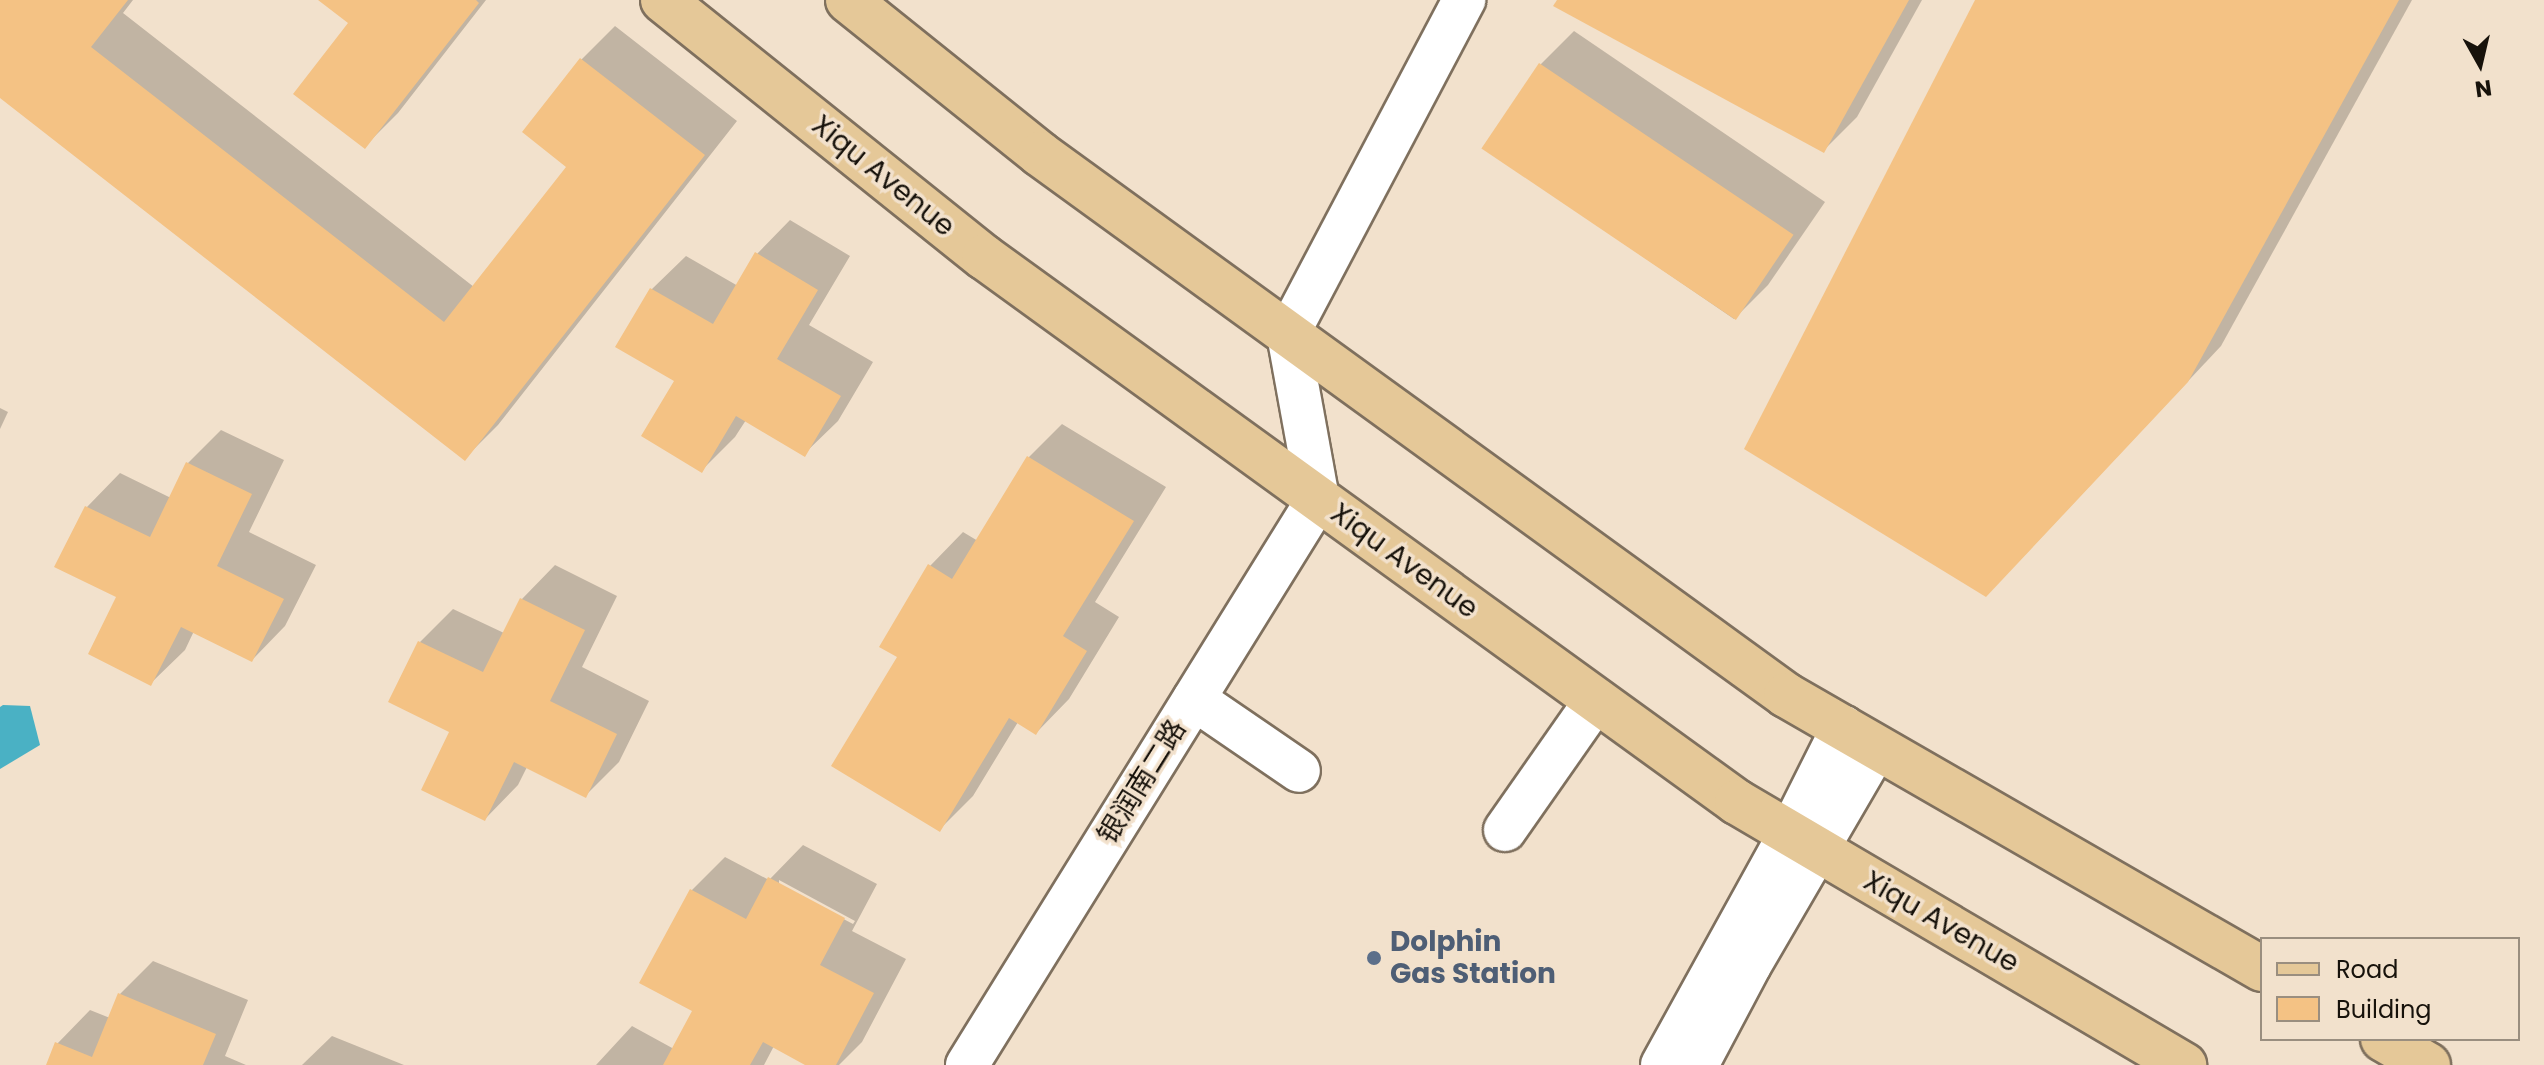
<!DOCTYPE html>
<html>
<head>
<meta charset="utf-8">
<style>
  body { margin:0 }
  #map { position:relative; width:2544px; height:1065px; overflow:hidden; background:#f2e1cc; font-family:Poppins,"Noto Sans SC",sans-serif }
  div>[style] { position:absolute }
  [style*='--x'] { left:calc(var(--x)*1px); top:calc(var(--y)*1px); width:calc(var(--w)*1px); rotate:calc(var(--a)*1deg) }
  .water>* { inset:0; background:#4ab1c4 }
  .shadow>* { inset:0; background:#0003 }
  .building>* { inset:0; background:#f4c284; transform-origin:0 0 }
  .roads { filter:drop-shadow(2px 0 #7f705e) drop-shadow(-2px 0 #7f705e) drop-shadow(0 2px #7f705e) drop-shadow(0 -2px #7f705e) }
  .minor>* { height:42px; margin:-21px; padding:0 21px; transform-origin:21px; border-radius:21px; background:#fff }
  .major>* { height:44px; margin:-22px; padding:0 22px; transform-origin:22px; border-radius:22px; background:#e5c898 }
  .dots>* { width:22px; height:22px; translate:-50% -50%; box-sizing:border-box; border:4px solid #f2e1cc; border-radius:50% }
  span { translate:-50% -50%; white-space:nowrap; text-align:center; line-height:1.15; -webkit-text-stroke:7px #f2e1cc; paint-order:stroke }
  .street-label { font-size:28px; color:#17120b }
  .service-label { font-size:28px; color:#4e5e75; font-weight:700 }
  .left { translate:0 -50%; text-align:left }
  .legend { position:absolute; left:2260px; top:937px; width:260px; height:104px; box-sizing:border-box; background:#f2e1cc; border:2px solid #9a8e7f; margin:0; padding:10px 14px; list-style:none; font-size:24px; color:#17120b }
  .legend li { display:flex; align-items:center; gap:16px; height:40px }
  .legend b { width:40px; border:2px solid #9a8e7f }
  .north { position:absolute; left:2440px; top:24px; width:80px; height:80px; -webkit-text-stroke:6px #f2e1cc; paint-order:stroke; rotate:172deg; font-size:22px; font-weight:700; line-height:32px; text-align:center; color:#17120b }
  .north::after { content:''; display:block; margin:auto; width:28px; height:36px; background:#17120b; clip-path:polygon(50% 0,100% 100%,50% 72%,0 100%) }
</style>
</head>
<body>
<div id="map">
  <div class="water">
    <div style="clip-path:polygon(3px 705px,30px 706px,40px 745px,0 769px,0 707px)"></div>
  </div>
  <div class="shadow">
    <div style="clip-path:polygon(2px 0,133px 0,123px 13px,474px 287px,569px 167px,525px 132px,582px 59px,615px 26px,737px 121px,498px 425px,465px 458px,0 96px)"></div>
    <div style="clip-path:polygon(321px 0,486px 0,398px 113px,365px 146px,351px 23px)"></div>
    <div style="clip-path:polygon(1559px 0,1922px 0,1857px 117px,1823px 151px)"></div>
    <div style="clip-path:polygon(1977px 0,2412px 0,2221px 346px,2020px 560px)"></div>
    <div style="clip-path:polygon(1574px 31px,1825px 202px,1768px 285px,1734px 319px,1483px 147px,1541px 64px)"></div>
    <div style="clip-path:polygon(790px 220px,850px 256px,809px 325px,873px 362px,838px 421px,804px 454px,746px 420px,735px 437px,702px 470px,677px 380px,618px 346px,652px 289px,686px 256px,738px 286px,757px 254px)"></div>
    <div style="clip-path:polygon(0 408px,8px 412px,0 429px)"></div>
    <div style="clip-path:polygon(1062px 424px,1166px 487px,1095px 602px,1119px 617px,1069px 699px,1036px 733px,1018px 722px,973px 796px,940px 829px,900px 657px,930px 566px,963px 532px,978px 541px,1029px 457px)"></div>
    <div style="clip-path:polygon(221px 430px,284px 460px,249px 532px,316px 565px,285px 626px,252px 660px,194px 631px,185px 650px,151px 683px,119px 596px,57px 566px,87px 507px,120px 473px,171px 498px,188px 463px)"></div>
    <div style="clip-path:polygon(555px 565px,617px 596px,582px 667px,649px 701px,619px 762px,586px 795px,527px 767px,518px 785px,485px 819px,420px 642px,453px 609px,504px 633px,522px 599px)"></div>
    <div style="clip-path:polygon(evenodd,803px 845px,877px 884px,852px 931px,906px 959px,862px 1042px,839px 1065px,809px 1065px,774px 1046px,764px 1065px,596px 1065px,632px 1026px,674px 1049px,695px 1010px,691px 891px,725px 857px,769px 880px,803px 845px,779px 880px,855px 921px,853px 924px,779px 885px,779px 880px)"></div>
    <div style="clip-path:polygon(153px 961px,248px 1000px,225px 1056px,246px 1065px,48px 1065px,57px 1044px,90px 1010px,110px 1018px,120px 994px)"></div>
    <div style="clip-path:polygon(332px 1036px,404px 1065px,302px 1065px)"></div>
  </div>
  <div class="building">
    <div style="clip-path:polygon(0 0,128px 0,91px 47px,444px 322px,566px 167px,522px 132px,580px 58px,705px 155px,465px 461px,0 98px)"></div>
    <div style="clip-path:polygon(318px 0,476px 0,479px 3px,365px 149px,293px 94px,348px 23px)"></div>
    <div style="clip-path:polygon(1557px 0,1909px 0,1824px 153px,1553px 6px)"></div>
    <div style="clip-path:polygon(1975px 0,2399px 0,2188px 382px,1986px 597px,1744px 449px)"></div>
    <div style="left:1539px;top:63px;width:307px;height:103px;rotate:34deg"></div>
    <div style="clip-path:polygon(755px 252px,818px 290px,777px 359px,841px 396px,805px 457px,736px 416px,702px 473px,641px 436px,674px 381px,615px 347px,650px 288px,713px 324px)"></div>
    <div style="clip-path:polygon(1027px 456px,1134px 521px,1063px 636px,1087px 651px,1036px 735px,1009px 718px,940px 832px,831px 766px,897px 657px,879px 647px,928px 564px,952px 579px)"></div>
    <div style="clip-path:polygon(186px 462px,252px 494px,217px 566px,284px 599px,252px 662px,181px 627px,151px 686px,88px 654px,116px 597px,54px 567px,85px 506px,150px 537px)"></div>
    <div style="clip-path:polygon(520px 598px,585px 630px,550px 701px,617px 734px,586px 798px,514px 762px,485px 821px,421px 790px,449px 732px,388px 702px,418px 641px,483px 672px)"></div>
    <div style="clip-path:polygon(768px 877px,845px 918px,820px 965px,874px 993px,836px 1065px,805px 1065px,763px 1042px,750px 1065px,663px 1065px,692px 1011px,639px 983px,690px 889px,746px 919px)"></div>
    <div style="clip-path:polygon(118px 993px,216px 1034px,203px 1065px,46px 1065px,55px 1042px,92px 1057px)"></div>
  </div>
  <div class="roads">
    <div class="minor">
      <div style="--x:1194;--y:699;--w:127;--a:34.4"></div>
      <div style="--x:1505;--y:830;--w:159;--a:-55"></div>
      <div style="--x:967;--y:1065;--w:666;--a:-58.2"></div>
      <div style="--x:1318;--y:499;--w:168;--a:-100.3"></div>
      <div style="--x:1288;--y:334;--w:378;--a:-62.2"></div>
      <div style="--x:1662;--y:1065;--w:265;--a:-61.1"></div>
      <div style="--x:1790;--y:833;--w:119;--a:-63.4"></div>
      <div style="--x:1697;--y:1065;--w:113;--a:-62.1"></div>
      <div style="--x:1750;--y:965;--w:252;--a:-59.8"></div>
    </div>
    <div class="major">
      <div style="--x:663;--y:0;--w:411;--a:38.7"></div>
      <div style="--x:984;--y:257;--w:930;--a:35.9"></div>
      <div style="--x:1737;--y:802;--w:519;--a:30.47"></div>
      <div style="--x:848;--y:0;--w:246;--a:38.7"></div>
      <div style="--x:1040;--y:154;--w:922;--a:35.95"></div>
      <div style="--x:1786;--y:695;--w:549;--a:29.93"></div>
      <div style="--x:2383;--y:1039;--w:52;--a:30"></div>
    </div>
  </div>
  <div class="dots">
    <div style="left:1374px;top:958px;background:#5c6f8a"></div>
  </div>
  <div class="street-label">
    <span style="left:883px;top:176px;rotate:39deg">Xiqu Avenue</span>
    <span style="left:1404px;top:561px;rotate:36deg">Xiqu Avenue</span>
    <span style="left:1142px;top:782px;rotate:-58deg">银润南二路</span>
    <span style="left:1941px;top:922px;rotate:30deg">Xiqu Avenue</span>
  </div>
  <div class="service-label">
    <span class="left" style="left:1390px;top:958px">Dolphin<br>Gas Station</span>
  </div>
  <ul class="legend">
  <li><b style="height:10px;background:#e5c898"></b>Road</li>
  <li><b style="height:22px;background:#f4c284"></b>Building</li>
  </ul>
  <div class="north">N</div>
</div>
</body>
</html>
